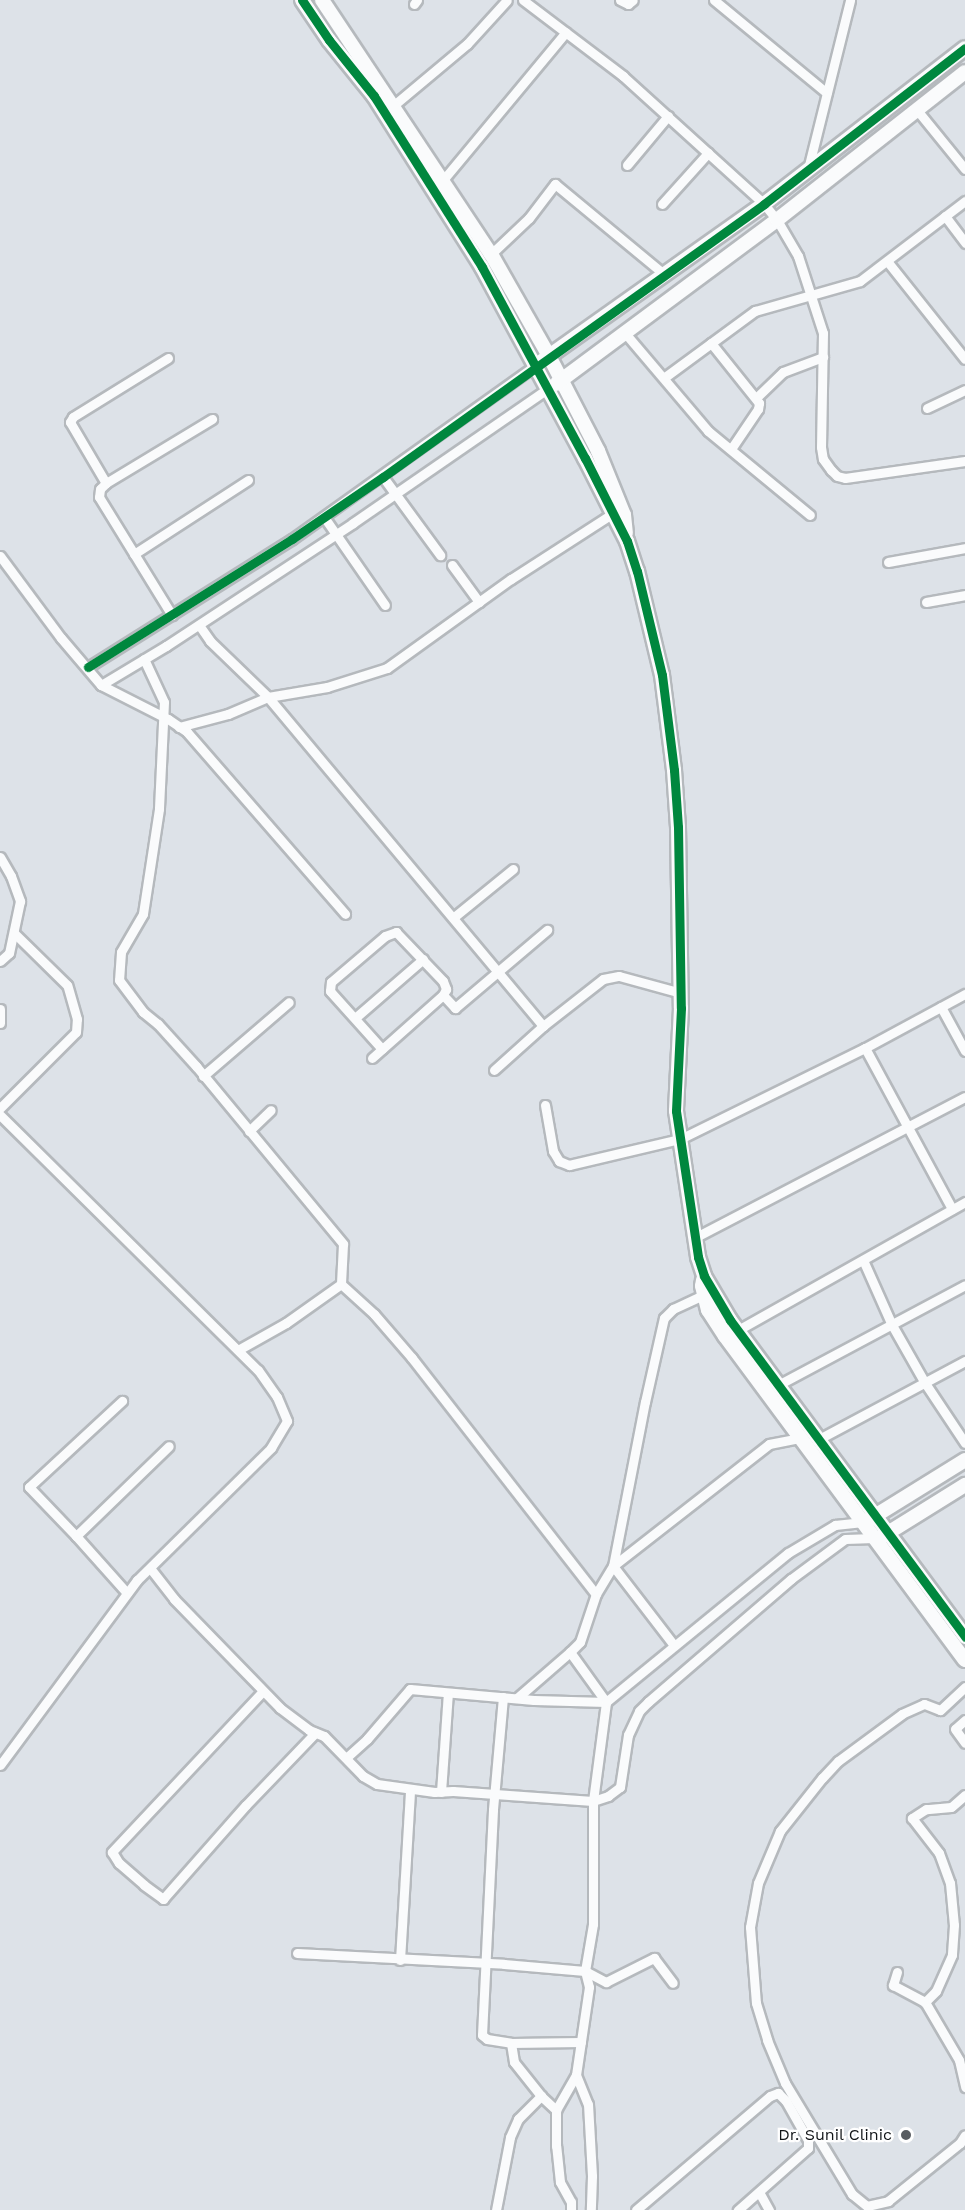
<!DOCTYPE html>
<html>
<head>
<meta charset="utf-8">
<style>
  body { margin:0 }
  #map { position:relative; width:965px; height:2210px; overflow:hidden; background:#dde2e8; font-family:"Work Sans",sans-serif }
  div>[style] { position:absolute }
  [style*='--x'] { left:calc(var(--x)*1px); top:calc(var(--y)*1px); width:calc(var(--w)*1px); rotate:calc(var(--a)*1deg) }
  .roads { filter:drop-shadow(2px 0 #b5b9bd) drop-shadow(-2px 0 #b5b9bd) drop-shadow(0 2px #b5b9bd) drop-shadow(0 -2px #b5b9bd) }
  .street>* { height:9px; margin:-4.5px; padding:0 4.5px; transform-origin:4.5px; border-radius:4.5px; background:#fafbfc }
  .secondary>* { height:14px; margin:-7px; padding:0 7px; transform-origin:7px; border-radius:7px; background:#fafbfc }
  .cycleway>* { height:9px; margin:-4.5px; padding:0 4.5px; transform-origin:4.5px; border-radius:4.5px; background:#00873e }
  .dots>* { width:16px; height:16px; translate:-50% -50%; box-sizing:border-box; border:3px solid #fff; border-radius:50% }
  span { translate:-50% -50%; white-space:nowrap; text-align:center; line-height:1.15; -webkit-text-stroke:4.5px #fff; paint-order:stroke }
  .poi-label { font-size:16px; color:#111417 }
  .right { translate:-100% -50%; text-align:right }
</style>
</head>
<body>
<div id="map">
  <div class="roads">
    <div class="street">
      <div style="--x:523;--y:0;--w:126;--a:37.2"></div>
      <div style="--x:623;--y:76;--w:190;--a:42.2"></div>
      <div style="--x:764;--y:204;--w:21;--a:51"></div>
      <div style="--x:777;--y:220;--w:42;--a:59.7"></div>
      <div style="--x:798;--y:256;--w:81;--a:72"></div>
      <div style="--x:823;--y:333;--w:114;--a:91"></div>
      <div style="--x:821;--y:447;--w:12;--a:81"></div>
      <div style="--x:823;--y:459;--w:14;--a:54"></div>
      <div style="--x:831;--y:470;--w:8;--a:45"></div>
      <div style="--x:837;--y:476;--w:8;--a:14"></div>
      <div style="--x:845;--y:478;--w:121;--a:-8.1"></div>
      <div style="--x:620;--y:0;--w:9;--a:27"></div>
      <div style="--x:628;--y:4;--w:6;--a:-39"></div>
      <div style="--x:714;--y:0;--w:146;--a:39.5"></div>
      <div style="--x:414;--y:4;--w:5;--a:-53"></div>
      <div style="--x:394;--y:105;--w:95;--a:-39.9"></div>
      <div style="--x:467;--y:44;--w:59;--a:-47.7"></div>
      <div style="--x:917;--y:110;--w:76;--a:50.9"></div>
      <div style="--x:627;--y:165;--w:64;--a:-50.1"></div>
      <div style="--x:808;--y:169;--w:174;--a:-76"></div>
      <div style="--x:443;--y:180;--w:192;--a:-50.3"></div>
      <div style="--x:662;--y:204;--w:69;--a:-48"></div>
      <div style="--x:945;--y:216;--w:34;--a:53"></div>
      <div style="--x:491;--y:254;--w:52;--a:-43.5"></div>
      <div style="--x:529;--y:218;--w:43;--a:-52.6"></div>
      <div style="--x:555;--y:184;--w:143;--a:39.6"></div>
      <div style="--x:887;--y:261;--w:125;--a:51.5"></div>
      <div style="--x:625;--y:333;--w:128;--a:49.7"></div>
      <div style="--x:708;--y:431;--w:132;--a:39.5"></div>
      <div style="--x:711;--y:343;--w:77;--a:51.3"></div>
      <div style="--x:759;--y:403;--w:6;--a:99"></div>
      <div style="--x:758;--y:409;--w:48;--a:124"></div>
      <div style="--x:168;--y:358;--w:112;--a:148.2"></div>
      <div style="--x:73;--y:417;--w:6;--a:121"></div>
      <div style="--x:70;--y:422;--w:71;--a:59.5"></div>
      <div style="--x:106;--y:483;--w:8;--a:135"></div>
      <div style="--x:100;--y:489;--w:8;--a:97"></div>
      <div style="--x:99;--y:497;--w:139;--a:58.3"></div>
      <div style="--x:665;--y:377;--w:112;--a:-36.3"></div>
      <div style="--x:755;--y:311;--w:109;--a:-15.9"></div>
      <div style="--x:860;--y:281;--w:132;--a:-37.3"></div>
      <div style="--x:757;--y:397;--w:36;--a:-44"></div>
      <div style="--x:783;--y:372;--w:43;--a:-20.6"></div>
      <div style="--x:927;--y:408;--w:42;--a:-25.3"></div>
      <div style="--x:383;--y:477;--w:97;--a:53.8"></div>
      <div style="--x:106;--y:483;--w:124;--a:-31.1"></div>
      <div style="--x:324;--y:517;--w:107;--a:55.3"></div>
      <div style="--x:134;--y:554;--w:136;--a:-33"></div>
      <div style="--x:0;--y:556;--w:102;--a:53.4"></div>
      <div style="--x:61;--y:638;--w:62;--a:49.6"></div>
      <div style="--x:101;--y:685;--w:75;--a:26.9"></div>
      <div style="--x:168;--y:719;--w:23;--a:34"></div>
      <div style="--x:187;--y:732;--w:241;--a:49"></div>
      <div style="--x:888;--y:562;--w:78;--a:-10.3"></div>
      <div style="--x:452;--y:565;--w:46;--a:53.9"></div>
      <div style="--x:926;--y:602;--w:40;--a:-10"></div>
      <div style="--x:199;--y:625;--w:19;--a:55"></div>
      <div style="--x:210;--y:641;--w:81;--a:44"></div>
      <div style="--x:268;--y:697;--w:429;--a:50.1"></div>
      <div style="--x:144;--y:659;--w:47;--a:65.1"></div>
      <div style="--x:164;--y:702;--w:107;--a:92.7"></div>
      <div style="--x:159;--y:809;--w:106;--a:98.7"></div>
      <div style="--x:143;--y:914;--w:44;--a:120.1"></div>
      <div style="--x:121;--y:952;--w:28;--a:94"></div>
      <div style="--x:119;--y:980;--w:40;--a:53"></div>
      <div style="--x:143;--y:1012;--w:19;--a:39"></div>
      <div style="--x:158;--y:1024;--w:57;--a:47.9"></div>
      <div style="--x:196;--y:1066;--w:231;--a:50.4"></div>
      <div style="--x:343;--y:1244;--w:40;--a:92.9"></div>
      <div style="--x:88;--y:667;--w:241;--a:-32.1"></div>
      <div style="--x:292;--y:539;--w:300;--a:-35.5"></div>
      <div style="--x:101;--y:685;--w:76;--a:-31"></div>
      <div style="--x:166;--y:646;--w:224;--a:-33.3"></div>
      <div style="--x:353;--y:523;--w:238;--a:-34.6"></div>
      <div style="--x:179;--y:727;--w:51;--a:-14.9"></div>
      <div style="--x:228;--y:714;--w:43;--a:-23"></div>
      <div style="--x:268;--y:697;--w:60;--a:-9.6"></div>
      <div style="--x:327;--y:687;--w:63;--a:-17.6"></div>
      <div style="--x:387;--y:668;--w:153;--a:-35.7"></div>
      <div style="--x:511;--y:579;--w:120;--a:-32.8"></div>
      <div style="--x:0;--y:857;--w:22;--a:60"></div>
      <div style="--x:11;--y:876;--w:27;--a:70"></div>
      <div style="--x:20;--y:901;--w:53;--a:101.9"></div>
      <div style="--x:9;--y:953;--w:12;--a:138"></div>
      <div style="--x:454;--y:917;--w:76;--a:-39.1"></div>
      <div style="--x:941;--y:1007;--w:50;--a:61.4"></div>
      <div style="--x:0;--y:1009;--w:14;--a:90"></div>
      <div style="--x:355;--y:1018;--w:90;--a:-40.9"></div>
      <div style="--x:865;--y:1048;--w:183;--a:61.6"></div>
      <div style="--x:382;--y:1049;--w:78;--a:-131.9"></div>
      <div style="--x:330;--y:991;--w:9;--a:-84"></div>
      <div style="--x:331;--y:982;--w:71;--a:-40.4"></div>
      <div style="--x:385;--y:936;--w:12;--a:-20"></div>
      <div style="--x:396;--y:932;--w:68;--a:46.2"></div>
      <div style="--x:443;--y:981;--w:9;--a:69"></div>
      <div style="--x:446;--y:989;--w:7;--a:117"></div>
      <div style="--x:372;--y:1058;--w:95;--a:-41.6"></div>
      <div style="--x:443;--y:995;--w:18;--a:47"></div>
      <div style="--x:455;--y:1008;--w:121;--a:-40.3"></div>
      <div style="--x:494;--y:1070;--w:66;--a:-41.9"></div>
      <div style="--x:543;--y:1026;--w:76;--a:-38.1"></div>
      <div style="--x:603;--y:979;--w:16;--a:-11"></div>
      <div style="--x:619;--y:976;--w:64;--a:15.3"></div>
      <div style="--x:203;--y:1076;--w:113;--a:-40.7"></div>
      <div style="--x:545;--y:1105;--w:47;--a:80.1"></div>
      <div style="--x:553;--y:1151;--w:12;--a:59"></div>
      <div style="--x:559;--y:1161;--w:11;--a:22"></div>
      <div style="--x:569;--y:1165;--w:114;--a:-13.2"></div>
      <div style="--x:680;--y:1139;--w:206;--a:-26.2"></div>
      <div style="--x:865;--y:1048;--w:114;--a:-28.4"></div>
      <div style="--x:0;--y:1108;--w:107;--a:-45"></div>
      <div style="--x:76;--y:1032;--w:13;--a:-86"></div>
      <div style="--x:77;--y:1019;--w:35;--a:-106"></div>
      <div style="--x:67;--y:985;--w:74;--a:-135.5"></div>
      <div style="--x:0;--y:1115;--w:363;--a:44.7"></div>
      <div style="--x:258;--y:1370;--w:33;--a:55"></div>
      <div style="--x:277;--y:1397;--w:26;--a:67"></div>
      <div style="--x:287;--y:1421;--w:31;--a:121"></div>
      <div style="--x:271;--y:1448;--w:188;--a:135.4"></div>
      <div style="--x:137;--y:1580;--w:230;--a:126.5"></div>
      <div style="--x:249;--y:1131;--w:30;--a:-44"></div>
      <div style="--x:696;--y:1237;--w:303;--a:-27.5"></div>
      <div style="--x:863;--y:1260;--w:71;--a:66"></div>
      <div style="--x:892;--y:1325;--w:67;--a:60.4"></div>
      <div style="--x:925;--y:1383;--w:72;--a:56.3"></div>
      <div style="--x:341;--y:1284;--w:45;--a:42.3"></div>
      <div style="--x:374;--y:1314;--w:58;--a:49.2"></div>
      <div style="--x:412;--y:1358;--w:299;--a:52.1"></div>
      <div style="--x:738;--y:1330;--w:261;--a:-29.4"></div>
      <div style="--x:238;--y:1350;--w:55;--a:-29.4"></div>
      <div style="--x:286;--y:1323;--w:67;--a:-35.3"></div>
      <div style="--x:778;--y:1385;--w:212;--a:-28.1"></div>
      <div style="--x:819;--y:1439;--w:166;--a:-28.1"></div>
      <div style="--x:76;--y:1536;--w:68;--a:-133.8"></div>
      <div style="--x:29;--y:1487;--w:127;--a:-42.8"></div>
      <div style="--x:150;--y:1568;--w:39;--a:52"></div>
      <div style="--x:174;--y:1599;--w:152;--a:45.8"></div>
      <div style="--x:280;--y:1708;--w:36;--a:37"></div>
      <div style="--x:309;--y:1730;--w:16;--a:22"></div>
      <div style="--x:324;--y:1736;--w:56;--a:45.7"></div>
      <div style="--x:363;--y:1776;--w:16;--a:30"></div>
      <div style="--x:377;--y:1784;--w:58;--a:8"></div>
      <div style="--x:434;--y:1792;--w:19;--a:-3"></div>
      <div style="--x:453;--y:1791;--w:140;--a:4.1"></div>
      <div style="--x:593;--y:1801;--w:16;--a:-18"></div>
      <div style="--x:608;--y:1796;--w:15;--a:-37"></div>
      <div style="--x:620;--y:1787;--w:53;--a:-81.3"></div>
      <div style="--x:628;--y:1735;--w:26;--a:-65"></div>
      <div style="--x:639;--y:1711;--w:13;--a:-45"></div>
      <div style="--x:648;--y:1702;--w:189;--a:-40.7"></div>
      <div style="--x:791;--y:1579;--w:67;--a:-36.5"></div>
      <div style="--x:845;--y:1539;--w:29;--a:-2"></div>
      <div style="--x:127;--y:1593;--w:76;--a:-131.8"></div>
      <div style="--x:76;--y:1536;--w:129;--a:-44.1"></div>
      <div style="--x:673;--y:1644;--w:98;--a:-127.6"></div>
      <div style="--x:613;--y:1566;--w:198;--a:-38"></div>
      <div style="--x:769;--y:1444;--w:32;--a:-11"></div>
      <div style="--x:570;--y:1652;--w:14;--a:-45"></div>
      <div style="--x:580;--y:1642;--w:51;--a:-71.6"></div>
      <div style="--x:596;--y:1594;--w:33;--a:-59"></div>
      <div style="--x:613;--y:1566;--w:167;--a:-79"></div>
      <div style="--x:645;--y:1402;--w:86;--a:-77.3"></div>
      <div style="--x:664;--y:1318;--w:13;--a:-45"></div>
      <div style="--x:673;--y:1309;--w:33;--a:-25"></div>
      <div style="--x:965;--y:1687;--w:34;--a:137"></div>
      <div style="--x:940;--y:1710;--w:17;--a:-159"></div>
      <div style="--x:924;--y:1704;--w:24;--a:156"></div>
      <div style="--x:902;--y:1714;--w:79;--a:143.7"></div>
      <div style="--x:838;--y:1761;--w:23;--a:133"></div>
      <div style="--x:822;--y:1778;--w:68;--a:128.4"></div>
      <div style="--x:780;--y:1831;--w:56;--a:112.9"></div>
      <div style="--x:758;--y:1883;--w:45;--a:100.3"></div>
      <div style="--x:750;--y:1927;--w:76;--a:85.5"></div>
      <div style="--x:756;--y:2003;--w:39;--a:73"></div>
      <div style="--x:767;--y:2040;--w:47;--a:67.3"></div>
      <div style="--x:785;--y:2083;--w:130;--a:58.9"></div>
      <div style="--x:852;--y:2194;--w:19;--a:39"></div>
      <div style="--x:867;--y:2206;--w:22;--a:-13"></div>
      <div style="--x:888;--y:2201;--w:92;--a:-38.9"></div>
      <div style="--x:960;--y:2143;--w:9;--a:-58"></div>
      <div style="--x:263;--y:1691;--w:221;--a:133.2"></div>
      <div style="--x:112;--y:1852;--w:13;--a:58"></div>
      <div style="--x:119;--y:1863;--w:33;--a:41"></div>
      <div style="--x:144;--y:1885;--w:24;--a:36"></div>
      <div style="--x:163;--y:1899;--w:125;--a:-48.6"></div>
      <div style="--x:246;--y:1805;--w:100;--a:-46.2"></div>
      <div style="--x:503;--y:1697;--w:113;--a:95.1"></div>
      <div style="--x:493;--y:1810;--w:225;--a:92.8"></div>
      <div style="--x:482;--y:2035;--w:6;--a:39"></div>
      <div style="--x:487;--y:2039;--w:24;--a:9"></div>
      <div style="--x:511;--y:2043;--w:70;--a:-0.8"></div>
      <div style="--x:517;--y:1698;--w:70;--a:-41"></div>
      <div style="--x:570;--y:1652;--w:62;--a:54.2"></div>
      <div style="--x:965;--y:1720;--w:13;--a:138"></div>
      <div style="--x:955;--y:1729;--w:17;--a:54"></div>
      <div style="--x:346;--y:1758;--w:28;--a:-42"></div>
      <div style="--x:367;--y:1739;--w:66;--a:-49.3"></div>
      <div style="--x:410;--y:1689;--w:124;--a:5.1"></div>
      <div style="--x:534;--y:1700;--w:72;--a:1.6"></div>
      <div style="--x:441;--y:1792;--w:99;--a:-86"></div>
      <div style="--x:965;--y:1795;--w:18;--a:139"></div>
      <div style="--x:951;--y:1807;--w:25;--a:175"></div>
      <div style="--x:926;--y:1809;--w:17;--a:147"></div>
      <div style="--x:912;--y:1818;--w:44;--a:52.4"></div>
      <div style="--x:939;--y:1853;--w:32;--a:70"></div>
      <div style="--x:950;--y:1883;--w:42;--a:84.6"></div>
      <div style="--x:954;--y:1925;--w:30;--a:94"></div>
      <div style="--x:952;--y:1955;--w:39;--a:114"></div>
      <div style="--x:936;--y:1991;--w:16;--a:135"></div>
      <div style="--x:925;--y:2002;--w:67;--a:59.6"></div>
      <div style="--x:959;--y:2060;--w:28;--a:77"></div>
      <div style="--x:297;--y:1953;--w:207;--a:3"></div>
      <div style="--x:504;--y:1964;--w:81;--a:4.9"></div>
      <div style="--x:585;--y:1971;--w:24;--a:28"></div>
      <div style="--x:606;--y:1982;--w:54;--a:-26.6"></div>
      <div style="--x:654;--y:1958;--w:31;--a:53"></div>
      <div style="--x:400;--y:1960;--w:170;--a:-86.6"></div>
      <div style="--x:897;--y:1972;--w:14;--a:107"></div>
      <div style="--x:893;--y:1985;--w:36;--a:28"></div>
      <div style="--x:511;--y:2043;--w:19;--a:81"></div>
      <div style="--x:514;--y:2062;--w:43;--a:51.5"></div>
      <div style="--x:576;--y:2075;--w:31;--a:68"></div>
      <div style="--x:588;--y:2104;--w:72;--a:86.8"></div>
      <div style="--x:592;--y:2176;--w:34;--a:92"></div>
      <div style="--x:759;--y:2192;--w:21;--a:61"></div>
      <div style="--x:496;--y:2210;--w:74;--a:-79.1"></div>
      <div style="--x:510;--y:2137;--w:20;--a:-66"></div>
      <div style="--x:518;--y:2119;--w:33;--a:-45"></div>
      <div style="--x:541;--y:2096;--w:21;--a:43"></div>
      <div style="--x:571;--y:2210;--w:8;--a:-90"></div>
      <div style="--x:571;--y:2202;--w:23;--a:-119"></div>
      <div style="--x:560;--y:2182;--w:36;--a:-96"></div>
      <div style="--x:556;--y:2146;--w:36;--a:-90"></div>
      <div style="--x:556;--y:2110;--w:40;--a:-60.3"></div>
      <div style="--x:576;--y:2075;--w:89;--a:-81.6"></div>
      <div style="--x:589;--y:1987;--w:16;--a:-104"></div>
      <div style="--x:585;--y:1971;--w:48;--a:-80.3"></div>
      <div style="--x:593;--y:1924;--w:123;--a:-90"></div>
      <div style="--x:593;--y:1801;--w:100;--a:-82.5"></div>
      <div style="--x:606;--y:1702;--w:235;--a:-39.3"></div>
      <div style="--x:788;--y:1553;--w:55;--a:-30.8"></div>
      <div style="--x:835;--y:1525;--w:28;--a:-6"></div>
      <div style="--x:636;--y:2210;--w:176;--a:-40.4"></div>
      <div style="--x:770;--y:2096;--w:9;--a:-21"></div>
      <div style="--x:778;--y:2093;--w:11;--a:45"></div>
      <div style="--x:786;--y:2101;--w:45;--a:60.6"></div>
      <div style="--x:808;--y:2140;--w:8;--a:90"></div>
      <div style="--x:808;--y:2148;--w:94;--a:138.5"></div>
    </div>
    <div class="secondary">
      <div style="--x:302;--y:0;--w:48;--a:56"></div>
      <div style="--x:329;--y:40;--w:72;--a:51.2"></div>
      <div style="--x:374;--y:96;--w:202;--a:57.7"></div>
      <div style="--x:482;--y:267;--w:217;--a:61.7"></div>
      <div style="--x:585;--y:458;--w:93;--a:63.2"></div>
      <div style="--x:627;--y:541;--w:32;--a:72"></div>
      <div style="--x:637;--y:571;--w:107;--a:76.5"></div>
      <div style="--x:662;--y:675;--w:96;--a:82.8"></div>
      <div style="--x:674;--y:770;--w:57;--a:86"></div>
      <div style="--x:678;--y:827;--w:181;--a:89.1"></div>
      <div style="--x:681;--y:1008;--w:103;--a:92.8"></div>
      <div style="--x:676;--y:1111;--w:148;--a:81.4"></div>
      <div style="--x:698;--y:1257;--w:20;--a:72"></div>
      <div style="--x:704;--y:1276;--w:51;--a:59.4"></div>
      <div style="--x:730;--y:1320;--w:395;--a:53.4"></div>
      <div style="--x:322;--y:0;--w:305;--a:56.4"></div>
      <div style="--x:491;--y:254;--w:117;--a:60.4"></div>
      <div style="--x:549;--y:356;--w:107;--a:62.7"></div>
      <div style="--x:598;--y:451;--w:69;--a:67.9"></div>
      <div style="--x:624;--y:515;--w:18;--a:84"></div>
      <div style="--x:542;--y:361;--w:272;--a:-35.3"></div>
      <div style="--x:764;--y:204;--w:254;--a:-37.8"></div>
      <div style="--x:556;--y:384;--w:275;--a:-36.6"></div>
      <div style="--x:777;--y:220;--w:239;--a:-38.2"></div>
      <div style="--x:703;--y:1280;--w:6;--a:99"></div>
      <div style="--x:702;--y:1286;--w:25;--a:76"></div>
      <div style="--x:708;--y:1310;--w:31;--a:57"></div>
      <div style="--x:725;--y:1336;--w:403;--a:53.5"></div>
      <div style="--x:870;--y:1519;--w:112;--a:-31.8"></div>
      <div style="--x:883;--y:1536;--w:97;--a:-31.9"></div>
    </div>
  </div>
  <div class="cycleway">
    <div style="--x:302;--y:0;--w:48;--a:56"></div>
    <div style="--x:329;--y:40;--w:72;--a:51.2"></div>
    <div style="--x:374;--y:96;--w:202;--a:57.7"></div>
    <div style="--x:482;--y:267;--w:217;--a:61.7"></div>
    <div style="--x:585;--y:458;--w:93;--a:63.2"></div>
    <div style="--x:627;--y:541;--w:32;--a:72"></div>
    <div style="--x:637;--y:571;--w:107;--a:76.5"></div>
    <div style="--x:662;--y:675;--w:96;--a:82.8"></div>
    <div style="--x:674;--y:770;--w:57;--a:86"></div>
    <div style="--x:678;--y:827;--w:181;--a:89.1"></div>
    <div style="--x:681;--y:1008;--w:103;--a:92.8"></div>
    <div style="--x:676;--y:1111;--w:148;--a:81.4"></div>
    <div style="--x:698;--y:1257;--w:20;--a:72"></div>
    <div style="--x:704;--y:1276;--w:51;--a:59.4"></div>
    <div style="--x:730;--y:1320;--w:395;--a:53.4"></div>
    <div style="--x:88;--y:667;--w:241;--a:-32.1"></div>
    <div style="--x:292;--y:539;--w:110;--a:-34.3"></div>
    <div style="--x:383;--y:477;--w:469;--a:-35.6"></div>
    <div style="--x:764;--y:204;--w:254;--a:-37.8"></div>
  </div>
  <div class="dots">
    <div style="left:906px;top:2135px;background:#585c60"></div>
  </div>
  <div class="poi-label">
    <span class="right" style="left:892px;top:2135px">Dr. Sunil Clinic</span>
  </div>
</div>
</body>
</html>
